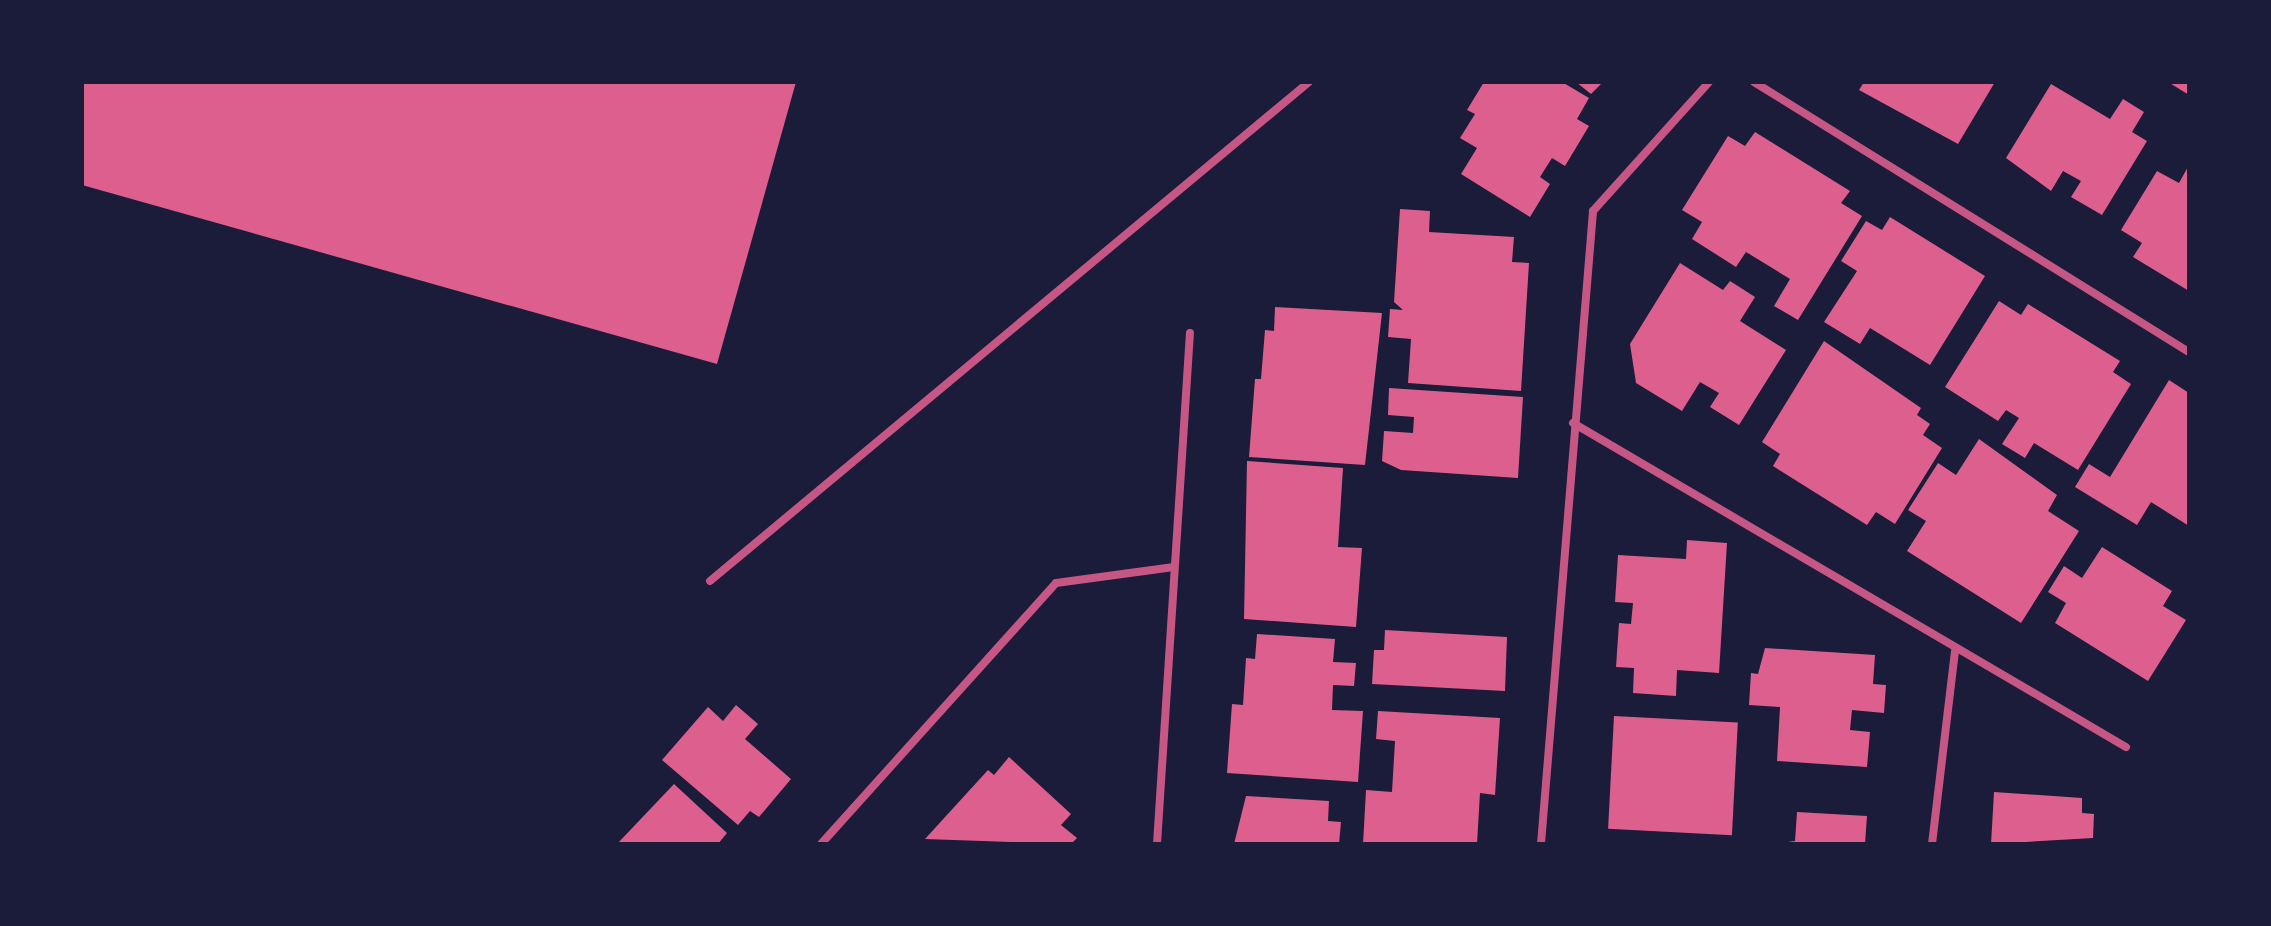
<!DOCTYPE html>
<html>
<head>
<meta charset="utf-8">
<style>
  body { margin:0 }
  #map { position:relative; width:2271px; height:926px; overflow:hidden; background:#1b1b3a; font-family:"Golos Text",sans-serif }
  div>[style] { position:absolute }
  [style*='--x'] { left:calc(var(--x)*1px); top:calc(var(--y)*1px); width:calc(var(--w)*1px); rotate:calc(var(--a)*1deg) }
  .building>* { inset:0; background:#dd5f8e; transform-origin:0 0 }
  .minor>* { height:8px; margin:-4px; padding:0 4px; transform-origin:4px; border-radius:4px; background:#c65784 }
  span { translate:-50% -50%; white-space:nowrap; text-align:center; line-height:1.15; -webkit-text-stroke:6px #1b1b3a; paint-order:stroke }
  .frame { position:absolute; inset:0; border:84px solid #1b1b3a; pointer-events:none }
</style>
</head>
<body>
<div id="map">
  <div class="building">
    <div style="clip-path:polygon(82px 82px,796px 82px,717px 364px,82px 185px)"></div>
    <div style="clip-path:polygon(1484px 82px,1562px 82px,1589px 98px,1577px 119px,1589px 126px,1565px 166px,1552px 158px,1540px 177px,1550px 184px,1530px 217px,1461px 174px,1477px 148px,1460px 138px,1475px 114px,1467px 110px)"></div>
    <div style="clip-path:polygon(1576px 82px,1603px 82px,1591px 94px)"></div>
    <div style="clip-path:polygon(1864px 82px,1995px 82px,1958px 144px,1859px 90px)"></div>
    <div style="clip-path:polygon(2168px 82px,2189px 82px,2189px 95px)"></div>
    <div style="clip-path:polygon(2051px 84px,2110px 119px,2123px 99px,2144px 112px,2132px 132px,2147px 141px,2102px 215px,2071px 197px,2081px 181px,2063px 171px,2051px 191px,2006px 158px)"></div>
    <div style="clip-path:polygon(1755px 132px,1850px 191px,1841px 203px,1862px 216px,1798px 320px,1774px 306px,1790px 279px,1746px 252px,1736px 267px,1692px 239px,1702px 222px,1682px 210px,1728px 136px,1745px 146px)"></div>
    <div style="clip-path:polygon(2189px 165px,2189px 291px,2133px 257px,2142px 243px,2121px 230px,2157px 171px,2179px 183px)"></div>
    <div style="clip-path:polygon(1400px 209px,1430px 211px,1429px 232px,1514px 237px,1512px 262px,1529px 263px,1521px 391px,1408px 383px,1411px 339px,1388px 337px,1390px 309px,1403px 310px,1394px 302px)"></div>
    <div style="clip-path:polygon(1890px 217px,1985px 276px,1930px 365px,1870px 328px,1860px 344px,1824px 322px,1857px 271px,1841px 261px,1866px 221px,1882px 230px)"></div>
    <div style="clip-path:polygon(1680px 263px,1723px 290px,1730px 281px,1755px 297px,1740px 321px,1786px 350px,1739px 425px,1710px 407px,1719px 393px,1700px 382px,1682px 411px,1636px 383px,1630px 344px)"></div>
    <div style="clip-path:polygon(1999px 301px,2021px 315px,2028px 304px,2120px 361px,2113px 372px,2131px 384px,2078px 470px,2034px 443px,2025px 458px,2002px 444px,2019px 418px,2006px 410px,1998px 421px,1945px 387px)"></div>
    <div style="clip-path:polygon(1275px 307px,1382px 313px,1365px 465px,1249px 457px,1255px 379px,1261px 379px,1265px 330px,1274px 331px)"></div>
    <div style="clip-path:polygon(1824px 341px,1921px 408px,1917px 415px,1930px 424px,1923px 435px,1942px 448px,1895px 524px,1876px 512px,1867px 525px,1773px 466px,1780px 454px,1762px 442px)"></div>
    <div style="clip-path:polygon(2169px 380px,2189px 393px,2189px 526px,2151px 502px,2137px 525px,2075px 487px,2089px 464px,2110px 477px)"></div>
    <div style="clip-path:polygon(1389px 388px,1523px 397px,1518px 478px,1401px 470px,1382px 461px,1384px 431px,1413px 433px,1414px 417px,1388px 415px)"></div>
    <div style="clip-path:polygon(1979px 439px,2057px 495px,2048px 511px,2079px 531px,2021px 623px,1907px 551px,1926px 521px,1908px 510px,1938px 463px,1956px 475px)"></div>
    <div style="clip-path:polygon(1247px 461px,1343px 468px,1338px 547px,1362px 548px,1356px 627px,1244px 619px)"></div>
    <div style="clip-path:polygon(1687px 540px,1727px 543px,1719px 673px,1677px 670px,1676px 696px,1633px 693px,1634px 668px,1616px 667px,1619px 623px,1631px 624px,1633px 603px,1615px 602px,1618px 555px,1686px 559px)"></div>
    <div style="clip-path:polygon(2102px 547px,2172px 591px,2163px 606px,2186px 620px,2148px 681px,2055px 623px,2066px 603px,2048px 592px,2064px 566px,2082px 578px)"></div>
    <div style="clip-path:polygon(1385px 630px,1507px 637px,1505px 691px,1372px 684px,1374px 650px,1384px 650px)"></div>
    <div style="clip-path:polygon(1257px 634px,1335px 639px,1333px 662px,1356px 663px,1354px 686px,1333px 685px,1332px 710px,1363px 711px,1358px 782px,1227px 773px,1232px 704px,1243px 705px,1246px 658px,1255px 659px)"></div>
    <div style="clip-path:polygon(1765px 648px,1875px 655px,1873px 684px,1886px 685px,1884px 713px,1852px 710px,1850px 730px,1870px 732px,1867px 767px,1777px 761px,1780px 707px,1749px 705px,1751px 673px,1758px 674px)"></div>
    <div style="clip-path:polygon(736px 705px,758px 724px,745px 739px,791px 779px,759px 817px,750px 811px,738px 825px,662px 760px,708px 707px,723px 721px)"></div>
    <div style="clip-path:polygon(1378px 711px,1500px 718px,1495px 795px,1480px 793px,1477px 844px,1363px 844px,1366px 790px,1392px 792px,1395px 741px,1376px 739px)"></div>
    <div style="left:1614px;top:716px;width:124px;height:113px;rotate:3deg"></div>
    <div style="clip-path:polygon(1009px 757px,1071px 814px,1061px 825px,1077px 838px,1071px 844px,925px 839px,988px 770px,994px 775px)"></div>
    <div style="clip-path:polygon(674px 784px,727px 833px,718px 844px,617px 844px)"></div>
    <div style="clip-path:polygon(1994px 792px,2082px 798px,2082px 813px,2094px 814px,2093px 838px,1991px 844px)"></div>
    <div style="clip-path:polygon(1246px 796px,1329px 801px,1328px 821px,1341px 822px,1339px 844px,1234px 844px)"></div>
    <div style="clip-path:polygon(1797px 812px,1867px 816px,1865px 844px,1772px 844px,1795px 841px)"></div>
  </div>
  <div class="minor">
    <div style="--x:1754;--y:82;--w:512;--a:31.83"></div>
    <div style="--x:1573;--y:423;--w:641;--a:30.37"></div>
    <div style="--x:710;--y:581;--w:780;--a:-39.8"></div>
    <div style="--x:821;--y:844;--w:351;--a:-48"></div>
    <div style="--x:1056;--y:583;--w:119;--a:-7.7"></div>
    <div style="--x:1157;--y:844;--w:512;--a:-86.31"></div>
    <div style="--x:1541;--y:844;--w:635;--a:-85.3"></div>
    <div style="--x:1593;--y:211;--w:173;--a:-48"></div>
    <div style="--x:1932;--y:844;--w:194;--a:-83.2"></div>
  </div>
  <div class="frame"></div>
</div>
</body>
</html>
